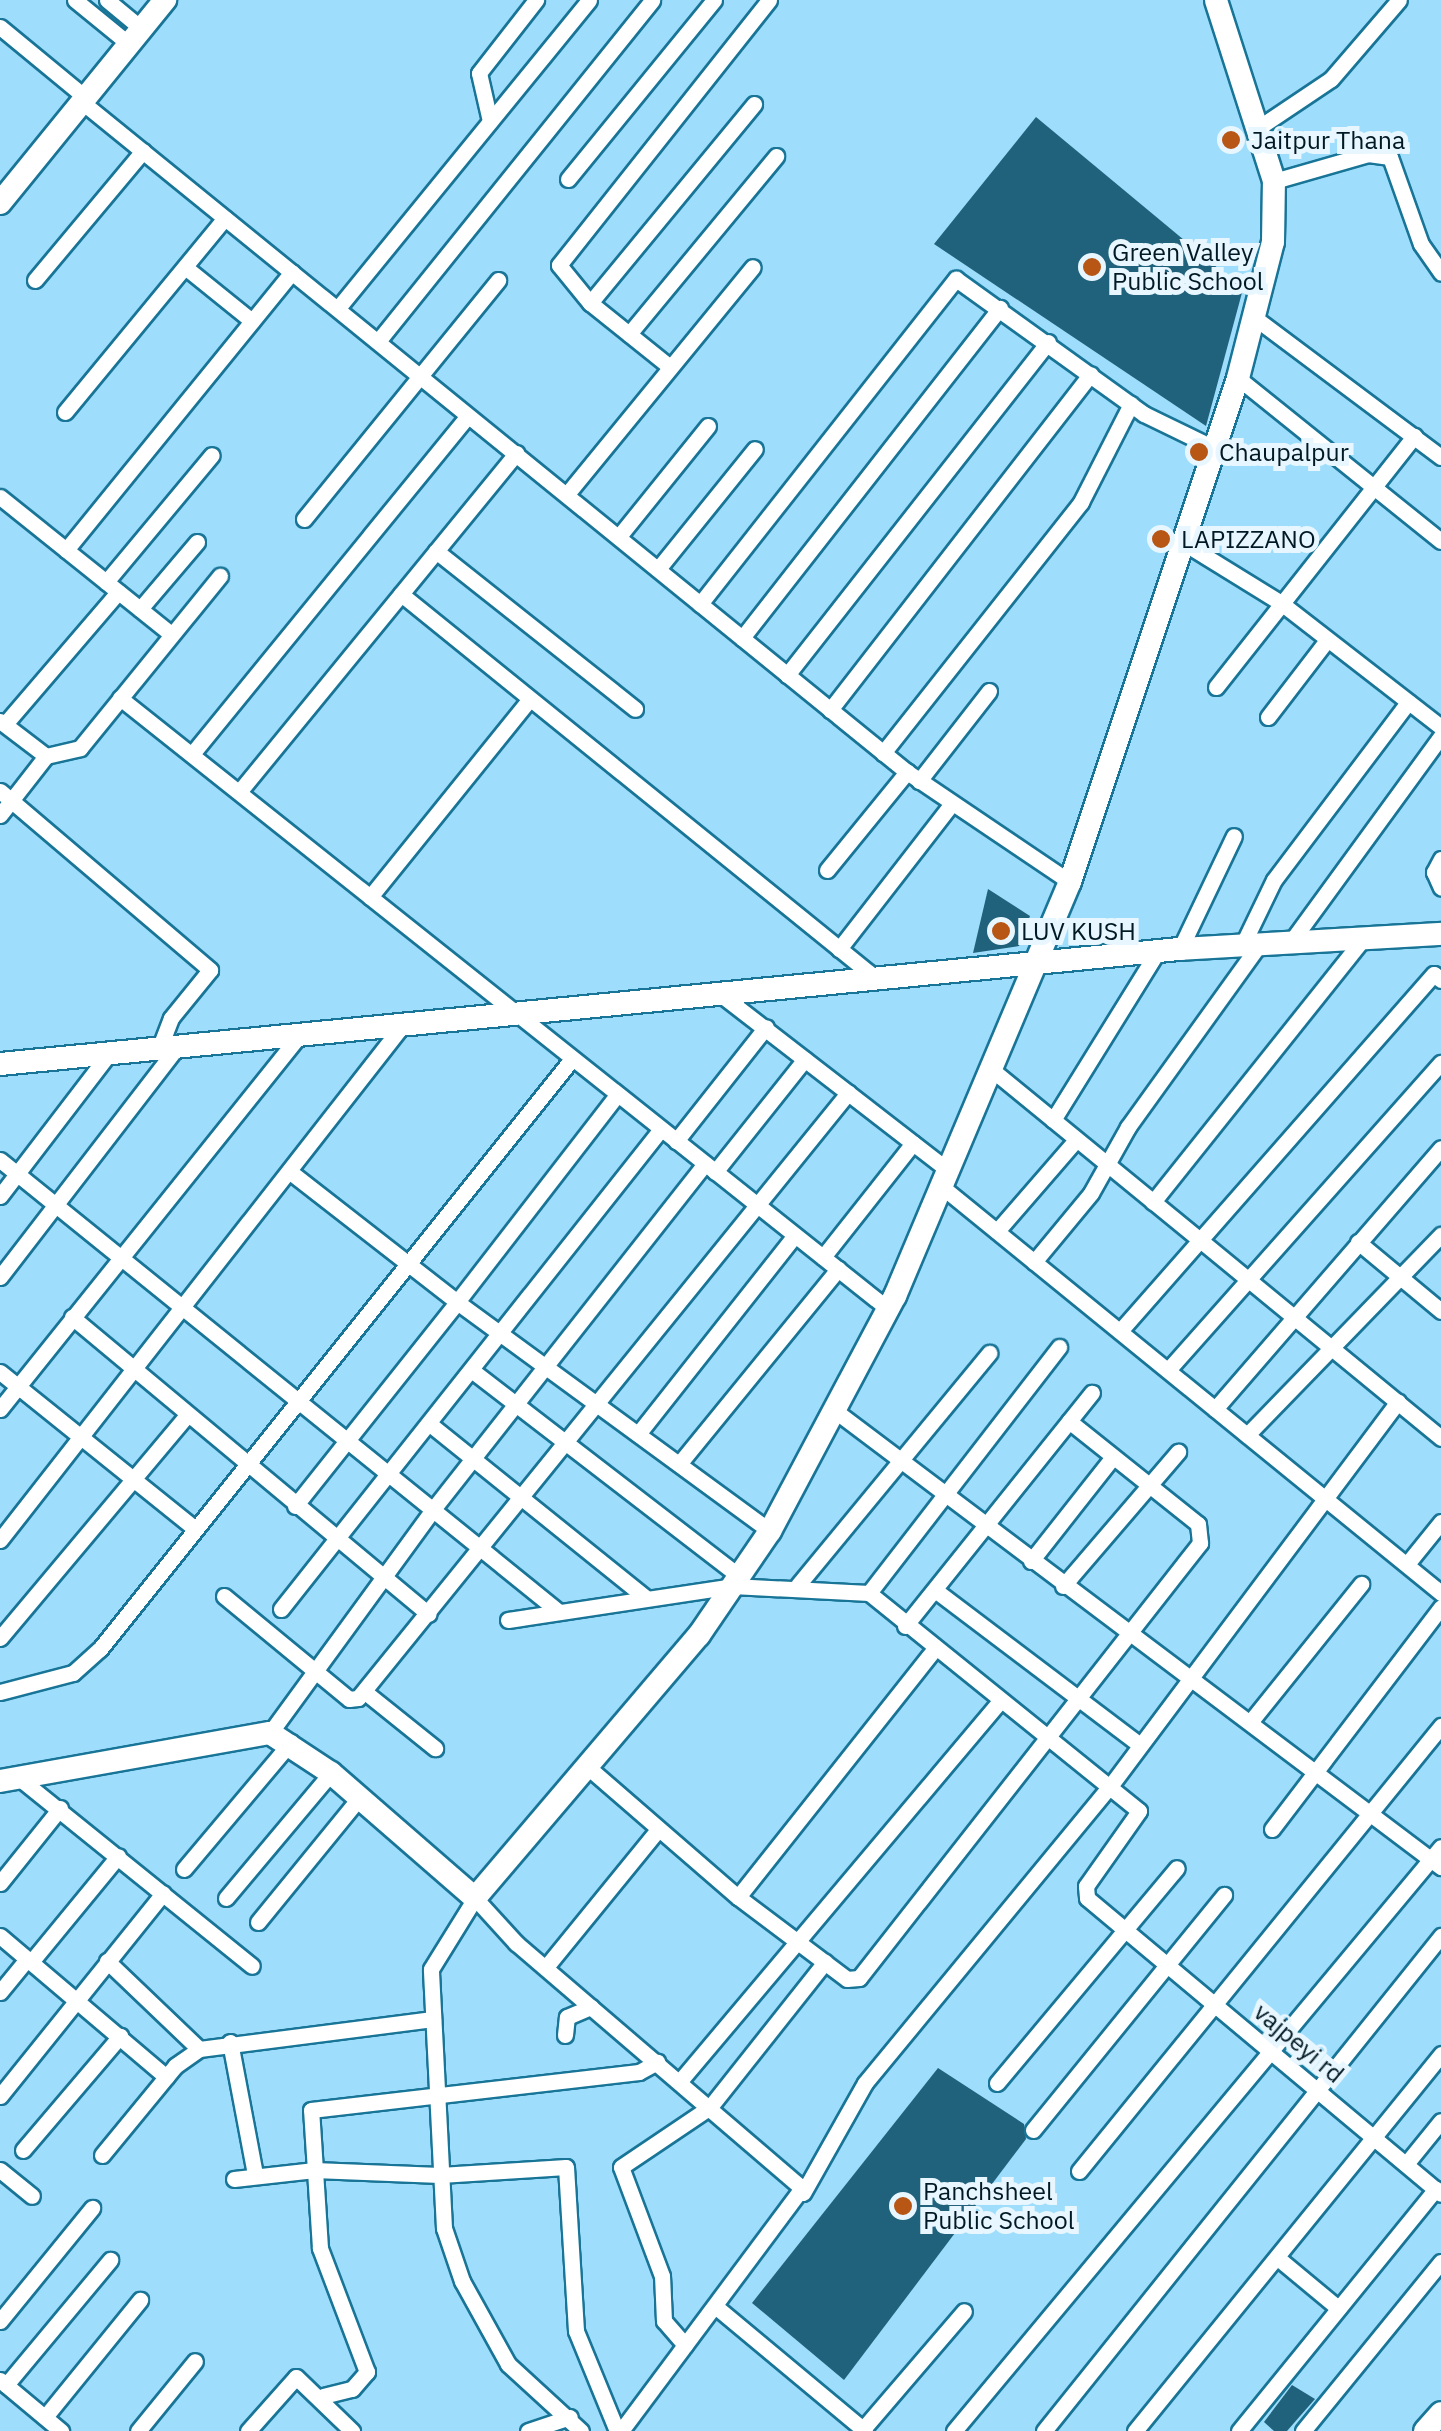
<!DOCTYPE html>
<html>
<head>
<meta charset="utf-8">
<style>
  body { margin:0 }
  #map { position:relative; width:1441px; height:2431px; overflow:hidden; background:#9edefc; font-family:"IBM Plex Sans",sans-serif }
  div>[style] { position:absolute }
  [style*='--x'] { left:calc(var(--x)*1px); top:calc(var(--y)*1px); width:calc(var(--w)*1px); rotate:calc(var(--a)*1deg) }
  .building>* { inset:0; background:#20617b }
  .roads { filter:drop-shadow(2px 0 #197597) drop-shadow(-2px 0 #197597) drop-shadow(0 2px #197597) drop-shadow(0 -2px #197597) }
  .street>* { height:15px; margin:-7.5px; padding:0 7.5px; transform-origin:7.5px; border-radius:7.5px; background:#fff }
  .secondary>* { height:22px; margin:-11px; padding:0 11px; transform-origin:11px; border-radius:11px; background:#fff }
  .dots>* { width:28px; height:28px; translate:-50% -50%; box-sizing:border-box; border:5px solid #e8f7ff; border-radius:50% }
  span { translate:-50% -50%; white-space:nowrap; text-align:center; line-height:1.15; -webkit-text-stroke:10px #e8f7ff; paint-order:stroke }
  .poi-label { font-size:25px; color:#011924 }
  .left { translate:0 -50%; text-align:left }
  .street-label { font-size:25px; color:#011924 }
</style>
</head>
<body>
<div id="map">
  <div class="building">
    <div style="clip-path:polygon(1036px 117px,1243px 289px,1206px 426px,934px 244px)"></div>
    <div style="clip-path:polygon(988px 889px,1030px 916px,1019px 946px,973px 953px)"></div>
    <div style="clip-path:polygon(938px 2068px,1024px 2124px,1026px 2139px,844px 2380px,752px 2303px)"></div>
    <div style="clip-path:polygon(1292px 2385px,1315px 2399px,1287px 2431px,1274px 2431px,1264px 2422px)"></div>
  </div>
  <div class="roads">
    <div class="street">
      <div style="--x:75;--y:0;--w:70;--a:39.2"></div>
      <div style="--x:107;--y:0;--w:45;--a:39.6"></div>
      <div style="--x:0;--y:27;--w:112;--a:39.5"></div>
      <div style="--x:82;--y:102;--w:1063;--a:39.08"></div>
      <div style="--x:907;--y:772;--w:197;--a:34"></div>
      <div style="--x:490;--y:121;--w:49;--a:-102.9"></div>
      <div style="--x:479;--y:73;--w:93;--a:-52"></div>
      <div style="--x:1258;--y:128;--w:88;--a:-33.9"></div>
      <div style="--x:1331;--y:79;--w:104;--a:-49.3"></div>
      <div style="--x:568;--y:179;--w:231;--a:-50.8"></div>
      <div style="--x:1274;--y:181;--w:98;--a:-16"></div>
      <div style="--x:1368;--y:154;--w:22;--a:8"></div>
      <div style="--x:1390;--y:157;--w:92;--a:70.4"></div>
      <div style="--x:1421;--y:244;--w:35;--a:55"></div>
      <div style="--x:185;--y:267;--w:86;--a:38.9"></div>
      <div style="--x:35;--y:280;--w:168;--a:-50.1"></div>
      <div style="--x:590;--y:303;--w:258;--a:-50.5"></div>
      <div style="--x:338;--y:308;--w:397;--a:-50.8"></div>
      <div style="--x:1255;--y:318;--w:232;--a:36.8"></div>
      <div style="--x:629;--y:334;--w:231;--a:-50.4"></div>
      <div style="--x:379;--y:340;--w:436;--a:-51.2"></div>
      <div style="--x:670;--y:367;--w:102;--a:-141.3"></div>
      <div style="--x:590;--y:303;--w:49;--a:-129.2"></div>
      <div style="--x:559;--y:265;--w:338;--a:-51.6"></div>
      <div style="--x:1238;--y:378;--w:260;--a:38.8"></div>
      <div style="--x:65;--y:412;--w:251;--a:-50.5"></div>
      <div style="--x:567;--y:494;--w:293;--a:-50.7"></div>
      <div style="--x:0;--y:497;--w:219;--a:38.7"></div>
      <div style="--x:304;--y:519;--w:308;--a:-50.9"></div>
      <div style="--x:620;--y:535;--w:140;--a:-51.1"></div>
      <div style="--x:1184;--y:543;--w:114;--a:31.7"></div>
      <div style="--x:1281;--y:603;--w:202;--a:37.8"></div>
      <div style="--x:66;--y:550;--w:358;--a:-50.9"></div>
      <div style="--x:436;--y:551;--w:254;--a:38.4"></div>
      <div style="--x:658;--y:569;--w:154;--a:-51.1"></div>
      <div style="--x:106;--y:582;--w:165;--a:-50.2"></div>
      <div style="--x:401;--y:594;--w:614;--a:38.98"></div>
      <div style="--x:700;--y:604;--w:414;--a:-51.8"></div>
      <div style="--x:956;--y:279;--w:231;--a:35.7"></div>
      <div style="--x:1144;--y:414;--w:80;--a:25.9"></div>
      <div style="--x:140;--y:609;--w:88;--a:-49.6"></div>
      <div style="--x:742;--y:638;--w:419;--a:-52"></div>
      <div style="--x:787;--y:675;--w:423;--a:-51.9"></div>
      <div style="--x:1216;--y:687;--w:320;--a:-51.7"></div>
      <div style="--x:120;--y:698;--w:981;--a:38.5"></div>
      <div style="--x:830;--y:710;--w:425;--a:-52.2"></div>
      <div style="--x:1268;--y:717;--w:97;--a:-52.5"></div>
      <div style="--x:0;--y:721;--w:58;--a:37.3"></div>
      <div style="--x:5;--y:724;--w:174;--a:-49.4"></div>
      <div style="--x:883;--y:753;--w:320;--a:-51.7"></div>
      <div style="--x:1081;--y:502;--w:110;--a:-63"></div>
      <div style="--x:192;--y:754;--w:435;--a:-50.8"></div>
      <div style="--x:919;--y:781;--w:114;--a:-52.1"></div>
      <div style="--x:0;--y:791;--w:276;--a:40.4"></div>
      <div style="--x:210;--y:970;--w:62;--a:129.1"></div>
      <div style="--x:171;--y:1018;--w:34;--a:111"></div>
      <div style="--x:239;--y:792;--w:438;--a:-50.7"></div>
      <div style="--x:0;--y:815;--w:75;--a:-52.1"></div>
      <div style="--x:46;--y:756;--w:35;--a:-13"></div>
      <div style="--x:80;--y:748;--w:222;--a:-50.9"></div>
      <div style="--x:1441;--y:859;--w:15;--a:118"></div>
      <div style="--x:1434;--y:872;--w:17;--a:66"></div>
      <div style="--x:827;--y:870;--w:127;--a:-50.8"></div>
      <div style="--x:370;--y:897;--w:252;--a:-51.1"></div>
      <div style="--x:1293;--y:939;--w:251;--a:-53.9"></div>
      <div style="--x:1243;--y:944;--w:71;--a:-64.2"></div>
      <div style="--x:1274;--y:880;--w:223;--a:-53"></div>
      <div style="--x:839;--y:949;--w:181;--a:-52.2"></div>
      <div style="--x:1180;--y:949;--w:125;--a:-64.5"></div>
      <div style="--x:724;--y:997;--w:283;--a:37.7"></div>
      <div style="--x:991;--y:1069;--w:270;--a:39.3"></div>
      <div style="--x:1200;--y:1240;--w:354;--a:-48.7"></div>
      <div style="--x:1434;--y:974;--w:9;--a:41"></div>
      <div style="--x:1053;--y:1120;--w:198;--a:-58.2"></div>
      <div style="--x:676;--y:1141;--w:145;--a:-51.7"></div>
      <div style="--x:0;--y:1160;--w:717;--a:38.95"></div>
      <div style="--x:289;--y:1171;--w:213;--a:37.9"></div>
      <div style="--x:457;--y:1302;--w:262;--a:-52.3"></div>
      <div style="--x:715;--y:1172;--w:144;--a:-51.5"></div>
      <div style="--x:941;--y:1186;--w:645;--a:39.15"></div>
      <div style="--x:0;--y:1196;--w:176;--a:-52.6"></div>
      <div style="--x:1153;--y:1202;--w:340;--a:-51.4"></div>
      <div style="--x:997;--y:1231;--w:119;--a:-49.1"></div>
      <div style="--x:1358;--y:1242;--w:108;--a:39.7"></div>
      <div style="--x:823;--y:1257;--w:145;--a:-51.7"></div>
      <div style="--x:1034;--y:1262;--w:89;--a:-50.4"></div>
      <div style="--x:1091;--y:1193;--w:76;--a:-60.7"></div>
      <div style="--x:1128;--y:1127;--w:228;--a:-54.3"></div>
      <div style="--x:0;--y:1277;--w:290;--a:-52.4"></div>
      <div style="--x:72;--y:1317;--w:464;--a:39.8"></div>
      <div style="--x:1120;--y:1331;--w:121;--a:-48.7"></div>
      <div style="--x:1200;--y:1240;--w:312;--a:39.4"></div>
      <div style="--x:1168;--y:1370;--w:411;--a:-48.4"></div>
      <div style="--x:0;--y:1372;--w:250;--a:38.8"></div>
      <div style="--x:474;--y:1372;--w:334;--a:37.6"></div>
      <div style="--x:0;--y:1409;--w:482;--a:-51.3"></div>
      <div style="--x:1215;--y:1409;--w:345;--a:-49.1"></div>
      <div style="--x:834;--y:1410;--w:760;--a:36.98"></div>
      <div style="--x:431;--y:1425;--w:275;--a:38.8"></div>
      <div style="--x:638;--y:1434;--w:253;--a:-51.7"></div>
      <div style="--x:1247;--y:1435;--w:279;--a:-45.9"></div>
      <div style="--x:679;--y:1464;--w:252;--a:-50.8"></div>
      <div style="--x:295;--y:1506;--w:260;--a:-51.5"></div>
      <div style="--x:457;--y:1302;--w:388;--a:36.2"></div>
      <div style="--x:0;--y:1540;--w:658;--a:-51.98"></div>
      <div style="--x:1031;--y:1561;--w:131;--a:-51.8"></div>
      <div style="--x:1407;--y:1564;--w:54;--a:-51"></div>
      <div style="--x:798;--y:1585;--w:301;--a:-50.5"></div>
      <div style="--x:1063;--y:1586;--w:177;--a:-49.4"></div>
      <div style="--x:935;--y:1590;--w:257;--a:37.1"></div>
      <div style="--x:869;--y:1593;--w:311;--a:-52.3"></div>
      <div style="--x:224;--y:1596;--w:162;--a:39.5"></div>
      <div style="--x:349;--y:1699;--w:9;--a:-6"></div>
      <div style="--x:358;--y:1698;--w:779;--a:-51"></div>
      <div style="--x:281;--y:1609;--w:612;--a:-51.63"></div>
      <div style="--x:508;--y:1620;--w:227;--a:-8.6"></div>
      <div style="--x:732;--y:1586;--w:137;--a:2.9"></div>
      <div style="--x:869;--y:1593;--w:347;--a:38.9"></div>
      <div style="--x:1139;--y:1811;--w:92;--a:125.2"></div>
      <div style="--x:1086;--y:1886;--w:12;--a:85"></div>
      <div style="--x:1087;--y:1898;--w:461;--a:39.9"></div>
      <div style="--x:905;--y:1626;--w:299;--a:-51.3"></div>
      <div style="--x:0;--y:1638;--w:291;--a:-50"></div>
      <div style="--x:0;--y:1692;--w:75;--a:-14.6"></div>
      <div style="--x:73;--y:1673;--w:36;--a:-42"></div>
      <div style="--x:100;--y:1649;--w:756;--a:-51.34"></div>
      <div style="--x:365;--y:1692;--w:90;--a:38.7"></div>
      <div style="--x:1251;--y:1721;--w:176;--a:-51.2"></div>
      <div style="--x:270;--y:1733;--w:278;--a:-53.9"></div>
      <div style="--x:434;--y:1508;--w:438;--a:-51.8"></div>
      <div style="--x:590;--y:1769;--w:196;--a:40.9"></div>
      <div style="--x:738;--y:1897;--w:136;--a:37"></div>
      <div style="--x:847;--y:1979;--w:12;--a:-5"></div>
      <div style="--x:859;--y:1978;--w:553;--a:-51.91"></div>
      <div style="--x:1200;--y:1543;--w:19;--a:-96"></div>
      <div style="--x:1198;--y:1524;--w:165;--a:-141.4"></div>
      <div style="--x:19;--y:1778;--w:299;--a:38.9"></div>
      <div style="--x:1272;--y:1829;--w:279;--a:-52.7"></div>
      <div style="--x:184;--y:1869;--w:166;--a:-49.9"></div>
      <div style="--x:0;--y:1883;--w:96;--a:-51.3"></div>
      <div style="--x:738;--y:1897;--w:314;--a:-51.6"></div>
      <div style="--x:226;--y:1898;--w:163;--a:-50"></div>
      <div style="--x:258;--y:1922;--w:161;--a:-50.8"></div>
      <div style="--x:0;--y:1936;--w:218;--a:40.3"></div>
      <div style="--x:107;--y:1961;--w:127;--a:43.7"></div>
      <div style="--x:31;--y:1962;--w:137;--a:-50.6"></div>
      <div style="--x:546;--y:1967;--w:176;--a:-50.8"></div>
      <div style="--x:0;--y:1992;--w:43;--a:-50.7"></div>
      <div style="--x:565;--y:2035;--w:18;--a:-84"></div>
      <div style="--x:567;--y:2017;--w:26;--a:-23"></div>
      <div style="--x:230;--y:2042;--w:134;--a:79.3"></div>
      <div style="--x:680;--y:2081;--w:498;--a:-49.9"></div>
      <div style="--x:997;--y:2083;--w:280;--a:-50.1"></div>
      <div style="--x:0;--y:2096;--w:260;--a:-51.2"></div>
      <div style="--x:1033;--y:2130;--w:303;--a:-50.9"></div>
      <div style="--x:23;--y:2150;--w:150;--a:-49.6"></div>
      <div style="--x:102;--y:2155;--w:115;--a:-50.6"></div>
      <div style="--x:175;--y:2066;--w:29;--a:-35"></div>
      <div style="--x:199;--y:2049;--w:236;--a:-7.3"></div>
      <div style="--x:1406;--y:2164;--w:55;--a:-50.9"></div>
      <div style="--x:0;--y:2170;--w:41;--a:39.1"></div>
      <div style="--x:1079;--y:2171;--w:574;--a:-50.87"></div>
      <div style="--x:234;--y:2179;--w:81;--a:-6.4"></div>
      <div style="--x:314;--y:2170;--w:126;--a:2.3"></div>
      <div style="--x:440;--y:2175;--w:126;--a:-3.6"></div>
      <div style="--x:566;--y:2167;--w:164;--a:86.5"></div>
      <div style="--x:576;--y:2331;--w:108;--a:67.7"></div>
      <div style="--x:803;--y:2193;--w:126;--a:-60.6"></div>
      <div style="--x:865;--y:2083;--w:386;--a:-50.5"></div>
      <div style="--x:1111;--y:1785;--w:479;--a:-53.2"></div>
      <div style="--x:1279;--y:2259;--w:77;--a:39.7"></div>
      <div style="--x:715;--y:2306;--w:195;--a:39.8"></div>
      <div style="--x:0;--y:2321;--w:146;--a:-50.8"></div>
      <div style="--x:685;--y:2345;--w:32;--a:-131"></div>
      <div style="--x:664;--y:2321;--w:45;--a:-92.5"></div>
      <div style="--x:662;--y:2276;--w:116;--a:-110.6"></div>
      <div style="--x:621;--y:2167;--w:107;--a:-34"></div>
      <div style="--x:710;--y:2107;--w:185;--a:-51.6"></div>
      <div style="--x:0;--y:2380;--w:80;--a:39.9"></div>
      <div style="--x:6;--y:2385;--w:163;--a:-50.2"></div>
      <div style="--x:323;--y:2396;--w:30;--a:-14"></div>
      <div style="--x:352;--y:2389;--w:23;--a:-49"></div>
      <div style="--x:367;--y:2372;--w:133;--a:-110.8"></div>
      <div style="--x:320;--y:2248;--w:138;--a:-93.7"></div>
      <div style="--x:311;--y:2110;--w:330;--a:-6.6"></div>
      <div style="--x:639;--y:2072;--w:21;--a:-29"></div>
      <div style="--x:45;--y:2417;--w:151;--a:-50.9"></div>
      <div style="--x:863;--y:2429;--w:155;--a:-49.4"></div>
      <div style="--x:138;--y:2431;--w:90;--a:-50.8"></div>
      <div style="--x:248;--y:2431;--w:72;--a:-48.4"></div>
      <div style="--x:296;--y:2377;--w:78;--a:44"></div>
      <div style="--x:528;--y:2431;--w:44;--a:-18.4"></div>
      <div style="--x:581;--y:2431;--w:99;--a:-137.5"></div>
      <div style="--x:508;--y:2364;--w:95;--a:-119"></div>
      <div style="--x:462;--y:2281;--w:56;--a:-108.8"></div>
      <div style="--x:444;--y:2228;--w:259;--a:-92.9"></div>
      <div style="--x:431;--y:1969;--w:84;--a:-58.2"></div>
      <div style="--x:475;--y:1898;--w:61;--a:47.7"></div>
      <div style="--x:516;--y:1943;--w:377;--a:40.6"></div>
      <div style="--x:802;--y:2188;--w:303;--a:126.7"></div>
      <div style="--x:954;--y:2431;--w:760;--a:-50.18"></div>
      <div style="--x:1044;--y:2431;--w:635;--a:-51.27"></div>
      <div style="--x:1135;--y:2431;--w:486;--a:-50.9"></div>
      <div style="--x:1239;--y:2431;--w:312;--a:-50.9"></div>
      <div style="--x:1303;--y:2431;--w:218;--a:-50.8"></div>
    </div>
    <div class="secondary">
      <div style="--x:0;--y:203;--w:262;--a:-50.9"></div>
      <div style="--x:0;--y:1064;--w:1186;--a:-5.57"></div>
      <div style="--x:1180;--y:949;--w:261;--a:-3.3"></div>
      <div style="--x:0;--y:1781;--w:274;--a:-10.1"></div>
      <div style="--x:270;--y:1733;--w:73;--a:33.3"></div>
      <div style="--x:331;--y:1773;--w:191;--a:41"></div>
      <div style="--x:475;--y:1898;--w:345;--a:-49.6"></div>
      <div style="--x:699;--y:1635;--w:126;--a:-55.7"></div>
      <div style="--x:770;--y:1531;--w:266;--a:-62"></div>
      <div style="--x:895;--y:1296;--w:449;--a:-67.1"></div>
      <div style="--x:1070;--y:882;--w:531;--a:-71.57"></div>
      <div style="--x:1238;--y:378;--w:140;--a:-75.6"></div>
      <div style="--x:1273;--y:242;--w:61;--a:-89.1"></div>
      <div style="--x:1274;--y:181;--w:190;--a:-107.8"></div>
      <div style="--x:1425;--y:2431;--w:24;--a:-48"></div>
    </div>
  </div>
  <div class="dots">
    <div style="left:1231px;top:140px;background:#b75615"></div>
    <div style="left:1092px;top:267px;background:#b75615"></div>
    <div style="left:1199px;top:452px;background:#b75615"></div>
    <div style="left:1161px;top:539px;background:#b75615"></div>
    <div style="left:1001px;top:931px;background:#b75615"></div>
    <div style="left:903px;top:2206px;background:#b75615"></div>
  </div>
  <div class="poi-label">
    <span class="left" style="left:1251px;top:140px">Jaitpur Thana</span>
    <span class="left" style="left:1112px;top:267px">Green Valley<br>Public School</span>
    <span class="left" style="left:1219px;top:452px">Chaupalpur</span>
    <span class="left" style="left:1181px;top:539px">LAPIZZANO</span>
    <span class="left" style="left:1021px;top:931px">LUV KUSH</span>
    <span class="left" style="left:923px;top:2206px">Panchsheel<br>Public School</span>
  </div>
  <div class="street-label">
    <span style="left:1299px;top:2043px;rotate:40deg">vajpeyi rd</span>
  </div>
</div>
</body>
</html>
